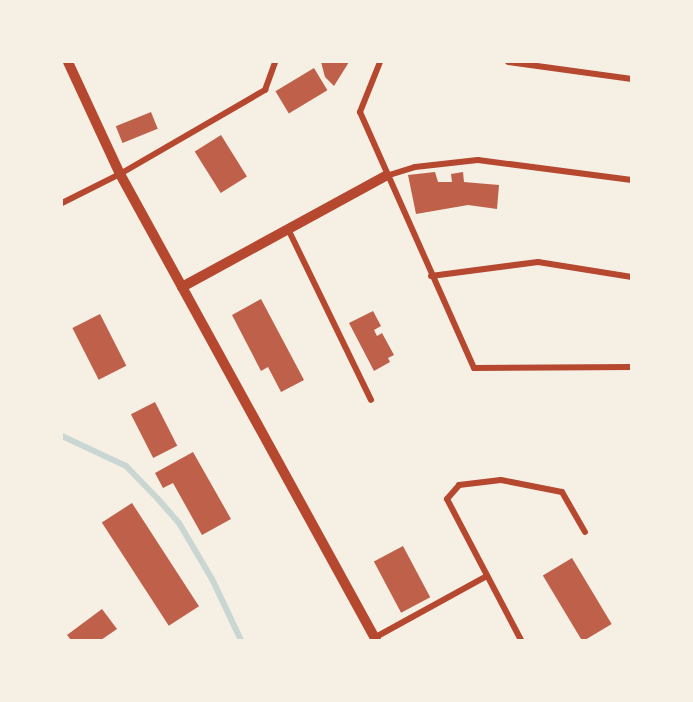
<!DOCTYPE html>
<html>
<head>
<meta charset="utf-8">
<style>
  body { margin:0 }
  #map { position:relative; width:693px; height:702px; overflow:hidden; background:#f6efe4; font-family:"IBM Plex Sans",sans-serif }
  div>[style] { position:absolute }
  [style*='--x'] { left:calc(var(--x)*1px); top:calc(var(--y)*1px); width:calc(var(--w)*1px); rotate:calc(var(--a)*1deg) }
  .stream>* { height:6px; margin:-3px; padding:0 3px; transform-origin:3px; border-radius:3px; background:#c9d6d2 }
  .building>* { inset:0; background:#bf614a; transform-origin:0 0 }
  .minor>* { height:6px; margin:-3px; padding:0 3px; transform-origin:3px; border-radius:3px; background:#b5482f }
  .tertiary>* { height:10px; margin:-5px; padding:0 5px; transform-origin:5px; border-radius:5px; background:#b5482f }
  span { translate:-50% -50%; white-space:nowrap; text-align:center; line-height:1.15; -webkit-text-stroke:5px #f6efe4; paint-order:stroke }
  .frame { position:absolute; inset:0; border:63px solid #f6efe4; pointer-events:none }
</style>
</head>
<body>
<div id="map">
  <div class="stream">
    <div style="--x:62;--y:436;--w:71;--a:25.1"></div>
    <div style="--x:126;--y:466;--w:46;--a:45.9"></div>
    <div style="--x:158;--y:499;--w:32;--a:49"></div>
    <div style="--x:179;--y:523;--w:65;--a:59.5"></div>
    <div style="--x:212;--y:579;--w:68;--a:64.6"></div>
  </div>
  <div class="building">
    <div style="clip-path:polygon(321px 62px,349px 62px,334px 86px,325px 77px)"></div>
    <div style="left:314px;top:68px;width:26px;height:45px;rotate:59deg"></div>
    <div style="left:151px;top:112px;width:18px;height:38px;rotate:68deg"></div>
    <div style="left:221px;top:135px;width:49px;height:31px;rotate:58deg"></div>
    <div style="clip-path:polygon(435px 172px,438px 182px,452px 182px,451px 174px,463px 172px,464px 182px,499px 185px,497px 209px,468px 205px,416px 214px,408px 175px)"></div>
    <div style="clip-path:polygon(261px 299px,304px 380px,281px 392px,268px 367px,261px 371px,232px 315px)"></div>
    <div style="clip-path:polygon(373px 311px,381px 326px,374px 330px,377px 336px,382px 333px,394px 355px,388px 358px,390px 362px,374px 371px,349px 323px)"></div>
    <div style="left:100px;top:314px;width:58px;height:31px;rotate:63deg"></div>
    <div style="left:155px;top:402px;width:49px;height:27px;rotate:63deg"></div>
    <div style="clip-path:polygon(193px 452px,231px 519px,202px 535px,173px 483px,163px 488px,155px 473px)"></div>
    <div style="left:132px;top:503px;width:123px;height:36px;rotate:57deg"></div>
    <div style="left:403px;top:546px;width:58px;height:33px;rotate:62deg"></div>
    <div style="left:572px;top:558px;width:77px;height:34px;rotate:59deg"></div>
    <div style="clip-path:polygon(102px 609px,117px 629px,101px 640px,71px 640px,67px 635px)"></div>
  </div>
  <div class="minor">
    <div style="--x:380;--y:62;--w:54;--a:111.8"></div>
    <div style="--x:360;--y:112;--w:280;--a:66"></div>
    <div style="--x:474;--y:368;--w:158;--a:-0.4"></div>
    <div style="--x:508;--y:62;--w:125;--a:7.8"></div>
    <div style="--x:386;--y:176;--w:30;--a:-17"></div>
    <div style="--x:415;--y:167;--w:63;--a:-6.3"></div>
    <div style="--x:478;--y:160;--w:155;--a:7.4"></div>
    <div style="--x:62;--y:203;--w:65;--a:-26.6"></div>
    <div style="--x:120;--y:174;--w:168;--a:-30.1"></div>
    <div style="--x:265;--y:90;--w:30;--a:-70"></div>
    <div style="--x:288;--y:229;--w:190;--a:64.1"></div>
    <div style="--x:431;--y:276;--w:108;--a:-7.5"></div>
    <div style="--x:538;--y:262;--w:95;--a:9.1"></div>
    <div style="--x:374;--y:638;--w:129;--a:-28.8"></div>
    <div style="--x:521;--y:640;--w:159;--a:-117.7"></div>
    <div style="--x:447;--y:499;--w:18;--a:-49"></div>
    <div style="--x:459;--y:485;--w:42;--a:-6.8"></div>
    <div style="--x:501;--y:480;--w:62;--a:11.1"></div>
    <div style="--x:562;--y:492;--w:46;--a:60.1"></div>
  </div>
  <div class="tertiary">
    <div style="--x:68;--y:62;--w:123;--a:65.1"></div>
    <div style="--x:120;--y:174;--w:532;--a:61.22"></div>
    <div style="--x:182;--y:287;--w:232;--a:-28.6"></div>
  </div>
  <div class="frame"></div>
</div>
</body>
</html>
